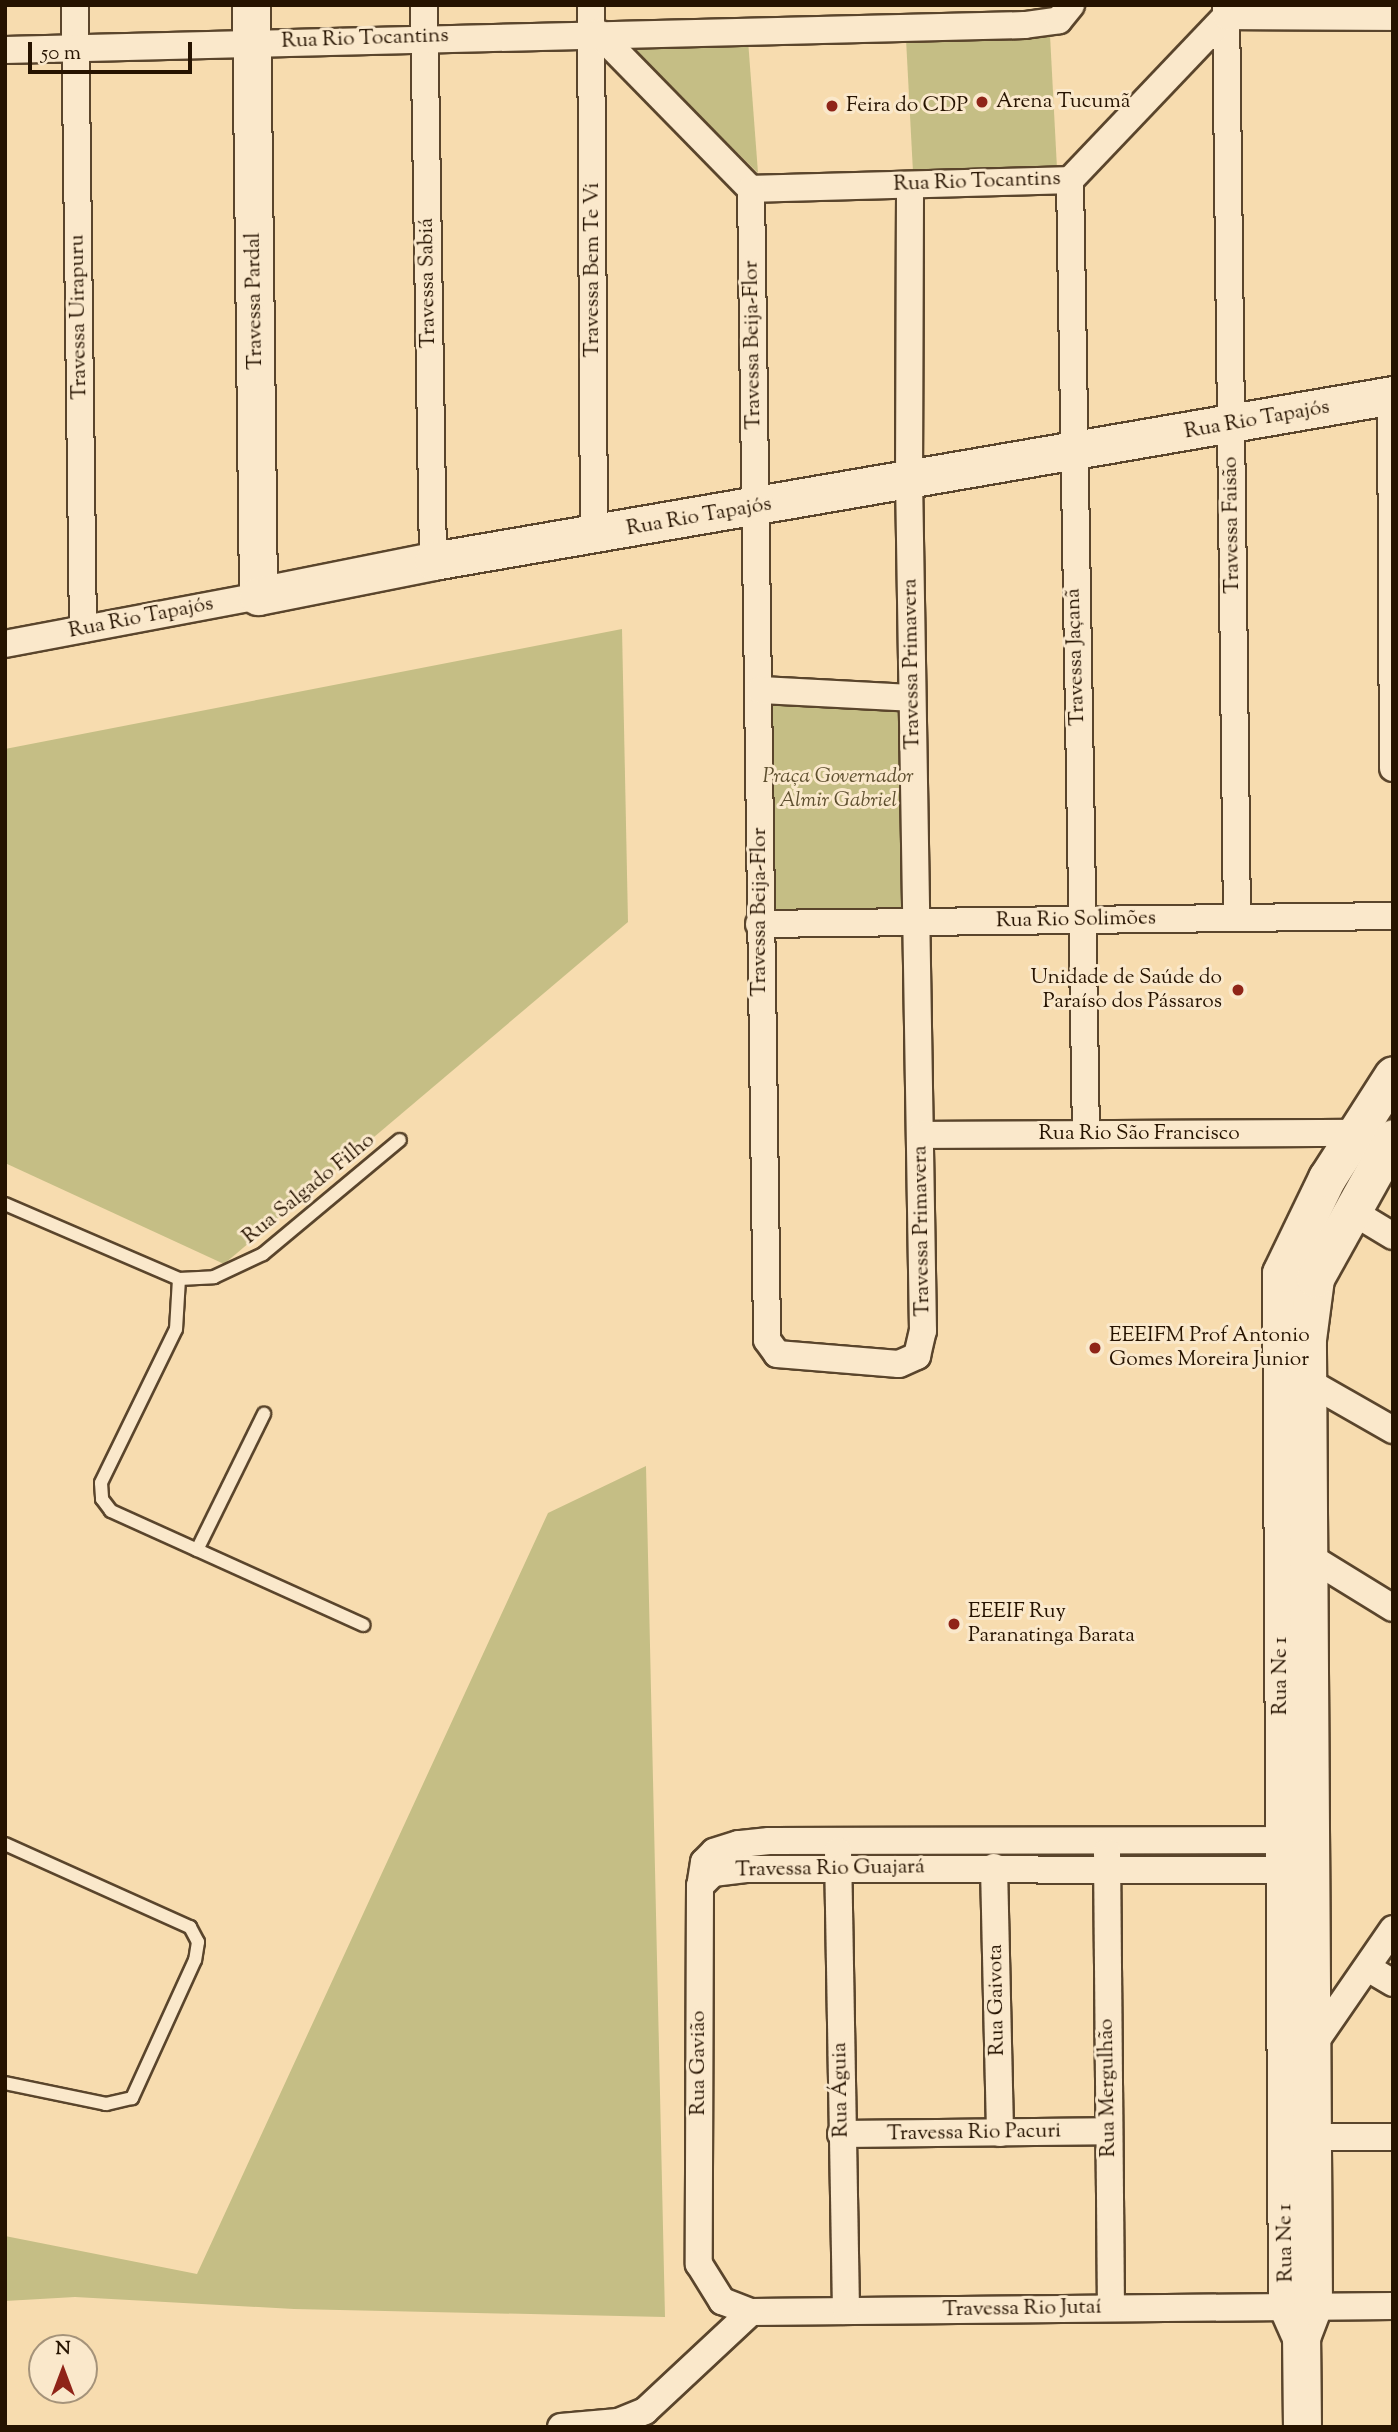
<!DOCTYPE html>
<html>
<head>
<meta charset="utf-8">
<style>
  body { margin:0 }
  #map { position:relative; width:1398px; height:2432px; overflow:hidden; background:#f7dcaf; font-family:"Sorts Mill Goudy",serif }
  div>[style] { position:absolute }
  [style*='--x'] { left:calc(var(--x)*1px); top:calc(var(--y)*1px); width:calc(var(--w)*1px); rotate:calc(var(--a)*1deg) }
  .green>* { inset:0; background:#c5be85; transform-origin:0 0 }
  .roads { filter:drop-shadow(2px 0 #5a452c) drop-shadow(-2px 0 #5a452c) drop-shadow(0 2px #5a452c) drop-shadow(0 -2px #5a452c) }
  .lane>* { height:12px; margin:-6px; padding:0 6px; transform-origin:6px; border-radius:6px; background:#fae8cb }
  .street>* { height:26px; margin:-13px; padding:0 13px; transform-origin:13px; border-radius:13px; background:#fae8cb }
  .secondary>* { height:37px; margin:-18.5px; padding:0 18.5px; transform-origin:18.5px; border-radius:18.5px; background:#fae8cb }
  .dots>* { width:19px; height:19px; translate:-50% -50%; box-sizing:border-box; border:4px solid #fae8cb; border-radius:50% }
  span { translate:-50% -50%; white-space:nowrap; text-align:center; line-height:1.15; -webkit-text-stroke:6px #fae8cb; paint-order:stroke }
  .street-label { font-size:21px; color:#261300 }
  .poi-label { font-size:21px; color:#261300 }
  .left { translate:0 -50%; text-align:left }
  .right { translate:-100% -50%; text-align:right }
  .park-label { font-size:21px; color:#5e4f2f; font-style:italic }
  .frame { position:absolute; inset:0; border:7px solid #261300; pointer-events:none }
  .north { position:absolute; left:28px; top:2334px; width:70px; height:70px; box-sizing:border-box; background:#fae8cb; border:2px solid #a5937a; border-radius:50%; rotate:0deg; font-size:19px; font-weight:700; line-height:28px; text-align:center; color:#261300 }
  .north::after { content:''; display:block; margin:auto; width:24px; height:32px; background:#8f2418; clip-path:polygon(50% 0,100% 100%,50% 72%,0 100%) }
  .scale { position:absolute; left:28px; top:42px; width:164px; height:32px; box-sizing:border-box; border:4px solid #261300; border-top:0; padding-left:9px; font-size:21px; line-height:24px; white-space:nowrap; color:#261300; -webkit-text-stroke:5px #fae8cb; paint-order:stroke }
</style>
</head>
<body>
<div id="map">
  <div class="green">
    <div style="left:1050px;top:35px;width:132px;height:144px;rotate:87deg"></div>
    <div style="clip-path:polygon(748px 40px,758px 173px,628px 46px)"></div>
    <div style="clip-path:polygon(622px 629px,628px 922px,224px 1264px,5px 1163px,5px 749px)"></div>
    <div style="left:762px;top:698px;width:158px;height:229px;rotate:4deg"></div>
    <div style="clip-path:polygon(646px 1466px,665px 2317px,294px 2309px,75px 2297px,5px 2301px,5px 2236px,197px 2274px,548px 1513px)"></div>
  </div>
  <div class="roads">
    <div class="lane">
      <div style="--x:5;--y:1204;--w:189;--a:23.3"></div>
      <div style="--x:179;--y:1279;--w:35;--a:-3"></div>
      <div style="--x:214;--y:1277;--w:54;--a:-25.1"></div>
      <div style="--x:263;--y:1254;--w:178;--a:-39.8"></div>
      <div style="--x:179;--y:1279;--w:50;--a:93.4"></div>
      <div style="--x:176;--y:1329;--w:171;--a:116"></div>
      <div style="--x:101;--y:1483;--w:16;--a:86"></div>
      <div style="--x:102;--y:1499;--w:15;--a:53"></div>
      <div style="--x:111;--y:1511;--w:277;--a:24.3"></div>
      <div style="--x:197;--y:1550;--w:152;--a:-63.8"></div>
      <div style="--x:5;--y:1844;--w:203;--a:24.2"></div>
      <div style="--x:190;--y:1927;--w:17;--a:62"></div>
      <div style="--x:198;--y:1942;--w:18;--a:99"></div>
      <div style="--x:195;--y:1960;--w:152;--a:114.5"></div>
      <div style="--x:132;--y:2098;--w:27;--a:167"></div>
      <div style="--x:106;--y:2104;--w:103;--a:-168.3"></div>
    </div>
    <div class="street">
      <div style="--x:75;--y:5;--w:624;--a:89.27"></div>
      <div style="--x:424;--y:5;--w:556;--a:89.07"></div>
      <div style="--x:591;--y:5;--w:529;--a:89.68"></div>
      <div style="--x:1226;--y:7;--w:911;--a:89.31"></div>
      <div style="--x:598;--y:33;--w:219;--a:45.6"></div>
      <div style="--x:751;--y:189;--w:319;--a:-1.6"></div>
      <div style="--x:1070;--y:180;--w:226;--a:-46.4"></div>
      <div style="--x:1226;--y:16;--w:167;--a:0.3"></div>
      <div style="--x:5;--y:50;--w:1020;--a:-1.4"></div>
      <div style="--x:1025;--y:25;--w:34;--a:-8"></div>
      <div style="--x:1059;--y:20;--w:19;--a:-51"></div>
      <div style="--x:1070;--y:180;--w:954;--a:89.04"></div>
      <div style="--x:751;--y:189;--w:1151;--a:89.2"></div>
      <div style="--x:767;--y:1340;--w:17;--a:54"></div>
      <div style="--x:777;--y:1354;--w:122;--a:4.7"></div>
      <div style="--x:899;--y:1364;--w:20;--a:-24"></div>
      <div style="--x:917;--y:1356;--w:26;--a:-77"></div>
      <div style="--x:923;--y:1331;--w:850;--a:-90.94"></div>
      <div style="--x:909;--y:481;--w:296;--a:-89.8"></div>
      <div style="--x:1391;--y:395;--w:373;--a:89.7"></div>
      <div style="--x:5;--y:644;--w:258;--a:-10.7"></div>
      <div style="--x:760;--y:690;--w:152;--a:3"></div>
      <div style="--x:759;--y:924;--w:634;--a:-0.72"></div>
      <div style="--x:921;--y:1135;--w:436;--a:-0.3"></div>
      <div style="--x:1350;--y:1210;--w:50;--a:31.2"></div>
      <div style="--x:1307;--y:1381;--w:99;--a:29.7"></div>
      <div style="--x:1310;--y:1557;--w:97;--a:31.6"></div>
      <div style="--x:1302;--y:1840;--w:533;--a:179.89"></div>
      <div style="--x:769;--y:1841;--w:31;--a:174"></div>
      <div style="--x:738;--y:1844;--w:25;--a:162"></div>
      <div style="--x:714;--y:1852;--w:14;--a:135"></div>
      <div style="--x:704;--y:1862;--w:24;--a:99"></div>
      <div style="--x:700;--y:1886;--w:378;--a:90.2"></div>
      <div style="--x:699;--y:2264;--w:44;--a:58.1"></div>
      <div style="--x:722;--y:2301;--w:31;--a:21"></div>
      <div style="--x:751;--y:2312;--w:642;--a:-0.54"></div>
      <div style="--x:838;--y:1851;--w:460;--a:89"></div>
      <div style="--x:1107;--y:1852;--w:456;--a:89.5"></div>
      <div style="--x:994;--y:1867;--w:266;--a:88.7"></div>
      <div style="--x:700;--y:1886;--w:18;--a:-45"></div>
      <div style="--x:713;--y:1873;--w:33;--a:-7"></div>
      <div style="--x:746;--y:1869;--w:554;--a:0.1"></div>
      <div style="--x:1368;--y:1968;--w:29;--a:31"></div>
      <div style="--x:1313;--y:2045;--w:141;--a:-55.4"></div>
      <div style="--x:841;--y:2134;--w:266;--a:-0.6"></div>
      <div style="--x:1313;--y:2137;--w:80;--a:0"></div>
      <div style="--x:561;--y:2427;--w:57;--a:-5"></div>
      <div style="--x:618;--y:2422;--w:29;--a:-22"></div>
      <div style="--x:645;--y:2411;--w:145;--a:-43"></div>
    </div>
    <div class="secondary">
      <div style="--x:251;--y:5;--w:591;--a:89.32"></div>
      <div style="--x:258;--y:596;--w:178;--a:-11.3"></div>
      <div style="--x:433;--y:561;--w:974;--a:-9.81"></div>
      <div style="--x:1301;--y:2337;--w:34;--a:-114"></div>
      <div style="--x:1287;--y:2306;--w:1033;--a:-90.33"></div>
      <div style="--x:1281;--y:1273;--w:106;--a:-64.2"></div>
      <div style="--x:1327;--y:1178;--w:122;--a:-57.3"></div>
      <div style="--x:1302;--y:2427;--w:90;--a:-90.6"></div>
      <div style="--x:1301;--y:2337;--w:33;--a:-69"></div>
      <div style="--x:1313;--y:2306;--w:967;--a:-90.36"></div>
      <div style="--x:1307;--y:1339;--w:62;--a:-82.5"></div>
      <div style="--x:1315;--y:1278;--w:160;--a:-60.9"></div>
    </div>
  </div>
  <div class="dots">
    <div style="left:982px;top:102px;background:#8f2418"></div>
    <div style="left:832px;top:106px;background:#8f2418"></div>
    <div style="left:1238px;top:990px;background:#8f2418"></div>
    <div style="left:1095px;top:1348px;background:#8f2418"></div>
    <div style="left:954px;top:1624px;background:#8f2418"></div>
  </div>
  <div class="street-label">
    <span style="left:365px;top:39px;rotate:-2deg">Rua Rio Tocantins</span>
    <span style="left:977px;top:182px;rotate:-2deg">Rua Rio Tocantins</span>
    <span style="left:593px;top:270px;rotate:-90deg">Travessa Bem Te Vi</span>
    <span style="left:428px;top:283px;rotate:-91deg">Travessa Sabiá</span>
    <span style="left:255px;top:301px;rotate:-91deg">Travessa Pardal</span>
    <span style="left:79px;top:317px;rotate:-91deg">Travessa Uirapuru</span>
    <span style="left:753px;top:345px;rotate:-91deg">Travessa Beija-Flor</span>
    <span style="left:1257px;top:420px;rotate:-10deg">Rua Rio Tapajós</span>
    <span style="left:699px;top:517px;rotate:-10deg">Rua Rio Tapajós</span>
    <span style="left:1232px;top:525px;rotate:-91deg">Travessa Faisão</span>
    <span style="left:141px;top:618px;rotate:-11deg">Rua Rio Tapajós</span>
    <span style="left:1076px;top:657px;rotate:-92deg">Travessa Jaçanã</span>
    <span style="left:912px;top:664px;rotate:-91deg">Travessa Primavera</span>
    <span style="left:760px;top:912px;rotate:-90deg">Travessa Beija-Flor</span>
    <span style="left:1076px;top:920px;rotate:-1deg">Rua Rio Solimões</span>
    <span style="left:1139px;top:1134px">Rua Rio São Francisco</span>
    <span style="left:309px;top:1189px;rotate:-39deg">Rua Salgado Filho</span>
    <span style="left:922px;top:1231px;rotate:-91deg">Travessa Primavera</span>
    <span style="left:1281px;top:1676px;rotate:-90deg">Rua Ne 1</span>
    <span style="left:830px;top:1869px;rotate:-1deg">Travessa Rio Guajará</span>
    <span style="left:997px;top:2000px;rotate:-91deg">Rua Gaivota</span>
    <span style="left:699px;top:2063px;rotate:-90deg">Rua Gavião</span>
    <span style="left:1108px;top:2088px;rotate:-91deg">Rua Mergulhão</span>
    <span style="left:841px;top:2090px;rotate:-91deg">Rua Águia</span>
    <span style="left:974px;top:2133px;rotate:-1deg">Travessa Rio Pacuri</span>
    <span style="left:1286px;top:2243px;rotate:-91deg">Rua Ne 1</span>
    <span style="left:1022px;top:2309px;rotate:-1deg">Travessa Rio Jutaí</span>
  </div>
  <div class="poi-label">
    <span class="left" style="left:996px;top:102px">Arena Tucumã</span>
    <span class="left" style="left:846px;top:106px">Feira do CDP</span>
    <span class="right" style="left:1222px;top:990px">Unidade de Saúde do<br>Paraíso dos Pássaros</span>
    <span class="left" style="left:1109px;top:1348px">EEEIFM Prof Antonio<br>Gomes Moreira Junior</span>
    <span class="left" style="left:968px;top:1624px">EEEIF Ruy<br>Paranatinga Barata</span>
  </div>
  <div class="park-label">
    <span style="left:838px;top:789px">Praça Governador<br>Almir Gabriel</span>
  </div>
  <div class="frame"></div>
  <div class="north">N</div>
  <div class="scale">50 m</div>
</div>
</body>
</html>
